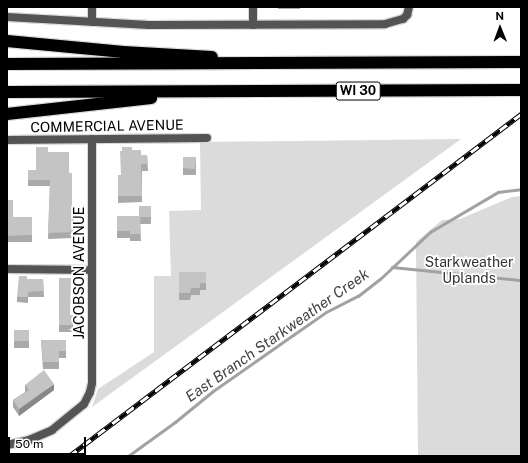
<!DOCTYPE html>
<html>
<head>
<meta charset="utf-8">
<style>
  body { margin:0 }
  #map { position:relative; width:528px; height:463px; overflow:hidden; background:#fff; font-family:"Public Sans",sans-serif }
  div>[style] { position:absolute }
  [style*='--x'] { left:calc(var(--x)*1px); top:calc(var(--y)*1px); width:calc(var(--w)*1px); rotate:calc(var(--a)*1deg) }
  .green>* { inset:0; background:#dbdbdb }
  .stream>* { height:3px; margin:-1.5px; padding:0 1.5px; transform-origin:1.5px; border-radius:1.5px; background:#a2a2a2 }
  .roads { filter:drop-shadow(1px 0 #dbdbdb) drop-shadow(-1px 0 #dbdbdb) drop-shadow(0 1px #dbdbdb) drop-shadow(0 -1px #dbdbdb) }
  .minor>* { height:8px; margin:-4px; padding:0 4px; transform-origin:4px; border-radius:4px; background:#545454 }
  .motorway>* { height:12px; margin:-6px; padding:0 6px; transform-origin:6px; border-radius:6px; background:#000 }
  .rail>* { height:4.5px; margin-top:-2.25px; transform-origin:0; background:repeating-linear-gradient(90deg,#fff 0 9px,#000 0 18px); box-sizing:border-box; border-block:1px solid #000 }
  .wall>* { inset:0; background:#a9a9a9; transform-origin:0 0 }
  .shaded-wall>* { inset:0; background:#898989 }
  .building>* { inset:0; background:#c4c4c4; transform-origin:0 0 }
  span { translate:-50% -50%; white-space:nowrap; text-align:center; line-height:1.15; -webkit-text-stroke:3.5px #fff; paint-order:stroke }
  .shield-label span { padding:1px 3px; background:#fff; border:1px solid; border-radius:3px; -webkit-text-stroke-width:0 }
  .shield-label { font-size:13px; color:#000; font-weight:700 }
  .street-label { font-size:14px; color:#000 }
  .park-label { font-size:14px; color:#323232 }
  .water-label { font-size:15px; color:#434343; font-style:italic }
  .frame { position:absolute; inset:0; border:8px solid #000; pointer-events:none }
  .north { position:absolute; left:480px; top:8px; width:40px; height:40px; -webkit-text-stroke:3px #fff; paint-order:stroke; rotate:359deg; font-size:11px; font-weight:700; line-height:16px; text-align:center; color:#000 }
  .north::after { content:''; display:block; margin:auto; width:14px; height:18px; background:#000; clip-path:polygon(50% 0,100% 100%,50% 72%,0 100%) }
  .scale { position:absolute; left:8px; top:437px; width:78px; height:18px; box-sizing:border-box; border:2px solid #000; border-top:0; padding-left:5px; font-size:12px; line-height:14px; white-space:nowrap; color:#000; -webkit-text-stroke:3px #fff; paint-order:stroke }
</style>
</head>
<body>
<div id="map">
  <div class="green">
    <div style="clip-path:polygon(461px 139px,92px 407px,98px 389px,154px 352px,154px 276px,171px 276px,169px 211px,201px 210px,200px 142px)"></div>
    <div style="clip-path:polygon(521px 196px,521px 456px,418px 456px,416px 242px,442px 220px,460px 219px,512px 197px)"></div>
  </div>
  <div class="stream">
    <div style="--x:392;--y:267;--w:130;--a:5.8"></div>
    <div style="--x:128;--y:456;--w:58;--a:-35.9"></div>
    <div style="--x:175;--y:422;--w:49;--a:-39.2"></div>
    <div style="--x:213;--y:391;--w:98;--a:-35"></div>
    <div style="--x:293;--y:335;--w:40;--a:-34.9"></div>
    <div style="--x:326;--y:312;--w:36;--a:-27"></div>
    <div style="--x:358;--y:296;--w:28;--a:-38"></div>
    <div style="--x:380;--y:279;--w:69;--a:-43.2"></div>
    <div style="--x:430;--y:232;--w:79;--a:-30.5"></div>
    <div style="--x:498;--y:192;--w:23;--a:-7"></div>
  </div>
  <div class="roads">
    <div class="minor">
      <div style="--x:253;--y:7;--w:18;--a:90"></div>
      <div style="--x:7;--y:17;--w:142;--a:3.2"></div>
      <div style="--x:149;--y:25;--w:236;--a:-0.2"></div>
      <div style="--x:385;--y:24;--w:19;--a:-16"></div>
      <div style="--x:403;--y:19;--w:6;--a:-45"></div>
      <div style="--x:407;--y:15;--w:8;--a:-76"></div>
      <div style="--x:92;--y:22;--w:15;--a:-90"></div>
      <div style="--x:7;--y:140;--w:200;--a:-0.6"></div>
      <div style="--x:7;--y:269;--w:84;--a:0.7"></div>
      <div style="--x:7;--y:445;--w:23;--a:-13"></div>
      <div style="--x:29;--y:440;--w:25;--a:-23"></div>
      <div style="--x:52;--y:430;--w:41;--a:-39.1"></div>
      <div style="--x:84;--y:404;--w:13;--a:-63"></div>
      <div style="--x:90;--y:392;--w:9;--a:-77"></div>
      <div style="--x:92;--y:383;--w:244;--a:-90"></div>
    </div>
    <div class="motorway">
      <div style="--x:7;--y:41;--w:117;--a:5.4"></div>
      <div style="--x:123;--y:52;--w:89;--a:3.2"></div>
      <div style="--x:7;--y:64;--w:514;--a:-0.22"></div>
      <div style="--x:7;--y:92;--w:514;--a:-0.22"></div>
      <div style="--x:7;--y:114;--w:145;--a:-6.3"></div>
    </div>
  </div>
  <div class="rail">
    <div style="--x:69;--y:456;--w:567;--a:-37.11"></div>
  </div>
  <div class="wall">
    <div style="clip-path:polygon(121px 7px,135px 7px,135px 8px)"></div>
    <div style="clip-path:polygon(204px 7px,224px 7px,224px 8px)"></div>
    <div style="left:278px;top:7px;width:22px;height:2px"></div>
    <div style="clip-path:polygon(132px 150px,141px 155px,147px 155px,148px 171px,142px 171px,142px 202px,118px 203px,118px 175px,121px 175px)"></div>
    <div style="clip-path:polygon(48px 152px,69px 173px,72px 214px,74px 214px,73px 238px,48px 239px,50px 186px,28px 186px,28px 170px,36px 170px)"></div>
    <div style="left:183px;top:157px;width:13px;height:18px"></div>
    <div style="clip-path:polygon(7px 200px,13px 217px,32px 217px,32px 242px,7px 242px)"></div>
    <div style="clip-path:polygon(151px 206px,151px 224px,140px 224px,141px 241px,130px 241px,130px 238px,117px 238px,117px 216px,139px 216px)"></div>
    <div style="clip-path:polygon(179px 272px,206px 272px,206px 290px,200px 290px,200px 295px,191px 295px,190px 300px,179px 300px)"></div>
    <div style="clip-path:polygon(59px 278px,70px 315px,73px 315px,73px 330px,72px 332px,59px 332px)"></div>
    <div style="clip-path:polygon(27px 279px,43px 279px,44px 297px,28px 297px,28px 303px,17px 302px,17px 297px)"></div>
    <div style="clip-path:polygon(14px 330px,29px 341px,29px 348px,14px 348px)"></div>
    <div style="clip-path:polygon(41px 340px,66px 340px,66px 358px,59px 358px,59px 369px,43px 369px)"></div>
    <div style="clip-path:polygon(25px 385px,54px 390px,19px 416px,13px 407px,13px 400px,25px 392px)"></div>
  </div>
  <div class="shaded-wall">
    <div style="clip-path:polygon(54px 384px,54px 390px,19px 416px,19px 409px)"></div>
  </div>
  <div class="building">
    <div style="clip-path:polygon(36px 147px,48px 147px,48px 152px,69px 152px,69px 173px,72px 173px,72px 214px,74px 214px,73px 232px,48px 233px,50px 180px,28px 180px,28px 170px,36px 170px)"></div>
    <div style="clip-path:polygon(122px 147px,132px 147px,132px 150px,141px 150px,141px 155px,147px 155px,148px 164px,141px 164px,142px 196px,118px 196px,118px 175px,121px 175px,120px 151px,122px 151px)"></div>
    <div style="clip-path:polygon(183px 157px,196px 157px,195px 169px,183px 168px)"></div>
    <div style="clip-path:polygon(7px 200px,13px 200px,13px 217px,32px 217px,32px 235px,7px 236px)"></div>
    <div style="clip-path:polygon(139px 206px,151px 206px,151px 217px,140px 217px,141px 234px,130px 234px,130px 231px,117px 231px,117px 216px,139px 216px)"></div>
    <div style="clip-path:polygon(179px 272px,206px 272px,206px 283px,200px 283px,200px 288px,191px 288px,190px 293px,179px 293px)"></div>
    <div style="clip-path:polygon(19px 276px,27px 276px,27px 279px,43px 279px,44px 291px,28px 292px,28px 297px,17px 297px)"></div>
    <div style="clip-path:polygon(59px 278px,71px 278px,70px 315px,73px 315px,73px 323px,72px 325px,59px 325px)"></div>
    <div style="left:14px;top:330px;width:15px;height:11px"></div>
    <div style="clip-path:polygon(41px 340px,66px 340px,66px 351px,59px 351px,59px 362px,43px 362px)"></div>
    <div style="clip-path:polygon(44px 370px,54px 384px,19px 409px,13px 400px,29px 390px,25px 385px)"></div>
  </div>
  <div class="shield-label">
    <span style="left:358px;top:91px">WI 30</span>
  </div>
  <div class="street-label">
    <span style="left:107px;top:126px;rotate:-1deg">COMMERCIAL AVENUE</span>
    <span style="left:79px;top:273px;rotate:-90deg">JACOBSON AVENUE</span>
  </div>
  <div class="park-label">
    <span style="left:469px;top:270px">Starkweather<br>Uplands</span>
  </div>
  <div class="water-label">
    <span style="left:277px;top:335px;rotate:-35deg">East Branch Starkweather Creek</span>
  </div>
  <div class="frame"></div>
  <div class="north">N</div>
  <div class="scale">50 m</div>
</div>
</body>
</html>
